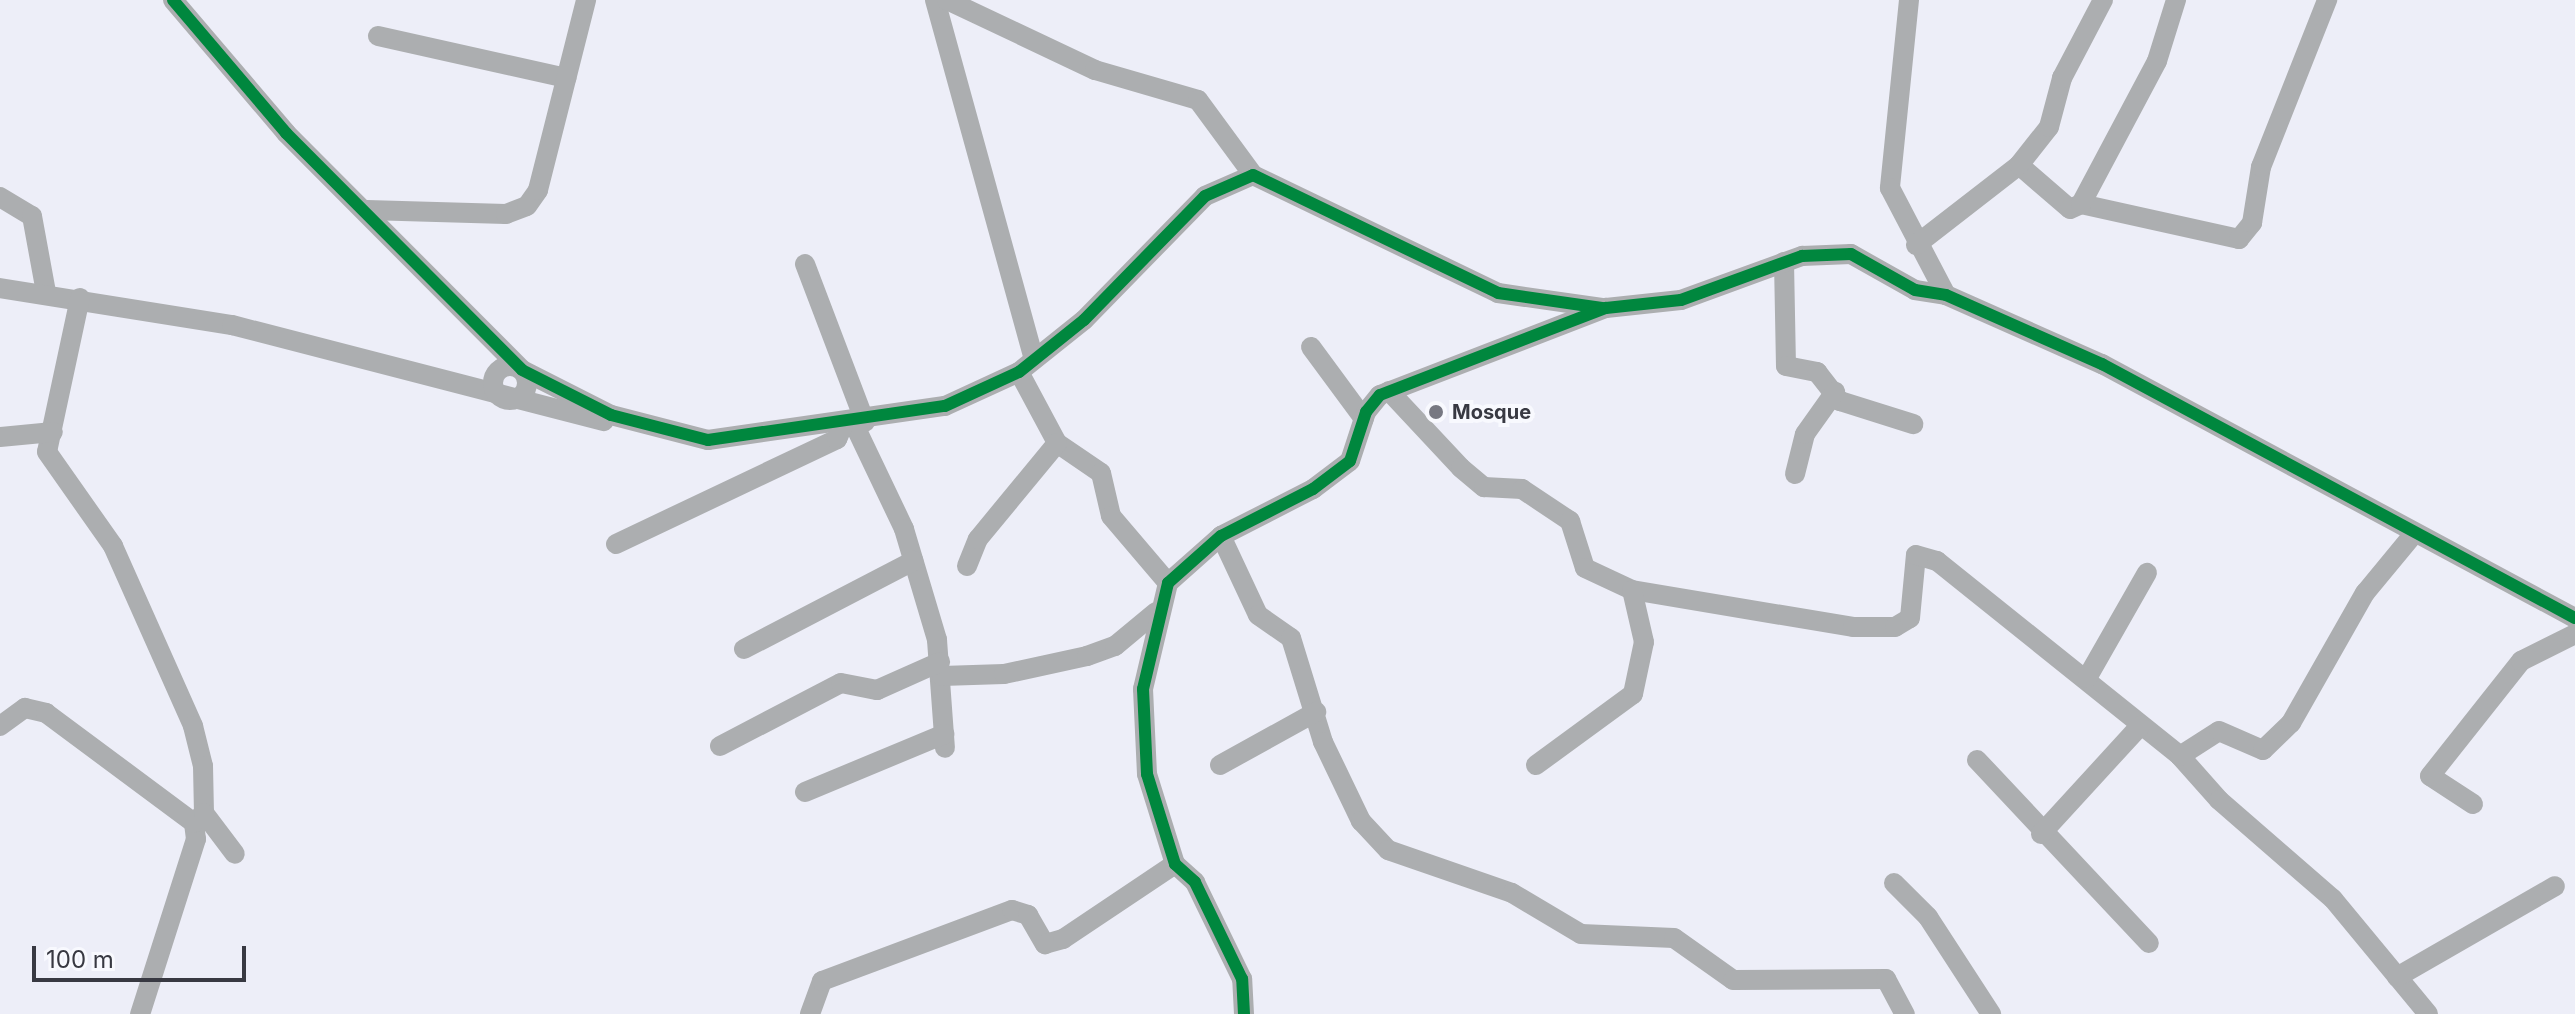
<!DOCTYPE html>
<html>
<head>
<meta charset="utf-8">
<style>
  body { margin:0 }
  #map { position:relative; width:2575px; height:1014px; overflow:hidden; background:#edeef8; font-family:Inter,sans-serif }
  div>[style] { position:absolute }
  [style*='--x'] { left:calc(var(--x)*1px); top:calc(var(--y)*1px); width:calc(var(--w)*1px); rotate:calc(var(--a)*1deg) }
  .minor>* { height:20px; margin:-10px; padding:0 10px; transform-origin:10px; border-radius:10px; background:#acaeb0 }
  .minor>.ring { margin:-10px; padding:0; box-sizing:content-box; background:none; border:20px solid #acaeb0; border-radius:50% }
  .cycleway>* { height:12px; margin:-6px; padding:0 6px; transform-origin:6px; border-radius:6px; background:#00873e }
  .dots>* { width:22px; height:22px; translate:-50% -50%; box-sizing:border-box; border:4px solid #f8f9fe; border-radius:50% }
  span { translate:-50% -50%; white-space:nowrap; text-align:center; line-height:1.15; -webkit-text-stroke:8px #f8f9fe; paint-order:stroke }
  .poi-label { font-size:20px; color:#383942; font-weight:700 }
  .left { translate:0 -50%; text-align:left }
  .scale { position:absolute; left:32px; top:946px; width:214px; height:36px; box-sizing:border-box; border:4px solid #383942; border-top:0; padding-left:10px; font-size:24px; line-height:28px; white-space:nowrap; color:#383942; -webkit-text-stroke:6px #f8f9fe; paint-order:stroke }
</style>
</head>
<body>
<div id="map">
  <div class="minor">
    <div style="--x:173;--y:0;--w:175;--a:49.6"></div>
    <div style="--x:286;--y:133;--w:334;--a:45.1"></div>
    <div style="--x:522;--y:370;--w:100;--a:26.8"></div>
    <div style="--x:611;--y:415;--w:100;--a:14.5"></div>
    <div style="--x:708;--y:440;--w:239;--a:-8.2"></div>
    <div style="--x:945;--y:406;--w:81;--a:-24.7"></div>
    <div style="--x:1019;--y:372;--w:83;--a:-38.7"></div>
    <div style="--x:1084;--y:320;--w:173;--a:-45.7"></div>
    <div style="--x:1205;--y:196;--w:52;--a:-23.6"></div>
    <div style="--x:1253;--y:175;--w:272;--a:25.7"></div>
    <div style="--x:1498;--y:293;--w:105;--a:8.2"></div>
    <div style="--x:935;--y:0;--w:373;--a:74.6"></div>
    <div style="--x:947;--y:0;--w:164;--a:25.3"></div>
    <div style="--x:1095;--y:70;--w:107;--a:16.2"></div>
    <div style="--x:1198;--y:100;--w:93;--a:53.7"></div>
    <div style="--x:1909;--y:0;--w:189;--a:95.8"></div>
    <div style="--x:1890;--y:188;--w:121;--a:62.4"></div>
    <div style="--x:378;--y:36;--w:193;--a:12.6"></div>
    <div style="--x:2019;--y:165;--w:67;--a:40.8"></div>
    <div style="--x:2070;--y:209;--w:12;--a:-24"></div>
    <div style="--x:2081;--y:204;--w:162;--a:12.5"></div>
    <div style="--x:2239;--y:239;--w:21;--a:-51"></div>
    <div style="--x:2252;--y:223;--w:57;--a:-80.9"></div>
    <div style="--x:2261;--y:167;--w:180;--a:-68.4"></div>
    <div style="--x:0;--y:197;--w:37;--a:31"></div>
    <div style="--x:32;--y:216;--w:77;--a:79.6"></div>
    <div style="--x:2081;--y:204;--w:162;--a:-62"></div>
    <div style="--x:2157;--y:61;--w:64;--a:-72.7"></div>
    <div style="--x:367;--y:210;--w:139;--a:1.6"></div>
    <div style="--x:506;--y:214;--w:22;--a:-21"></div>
    <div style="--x:527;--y:206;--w:19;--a:-55"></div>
    <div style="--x:538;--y:190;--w:196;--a:-75.8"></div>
    <div style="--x:1916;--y:245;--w:130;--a:-37.8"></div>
    <div style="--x:2019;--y:165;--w:48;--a:-51.7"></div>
    <div style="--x:2049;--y:127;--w:51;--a:-75.1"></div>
    <div style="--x:2062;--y:78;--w:88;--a:-62.3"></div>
    <div style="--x:1784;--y:262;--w:104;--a:88.9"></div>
    <div style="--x:1786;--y:366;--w:32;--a:11"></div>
    <div style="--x:1817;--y:372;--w:37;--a:52"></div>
    <div style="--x:1840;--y:401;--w:77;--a:17.5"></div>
    <div style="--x:805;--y:264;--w:169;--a:69.2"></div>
    <div style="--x:0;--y:288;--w:235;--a:9.1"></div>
    <div style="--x:232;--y:325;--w:384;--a:14.5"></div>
    <div style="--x:80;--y:298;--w:157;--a:102.1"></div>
    <div style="--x:47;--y:452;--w:115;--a:54.9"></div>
    <div style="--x:113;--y:546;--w:197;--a:66"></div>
    <div style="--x:193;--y:726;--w:41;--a:76"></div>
    <div style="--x:203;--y:766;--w:47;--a:88.8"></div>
    <div style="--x:204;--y:813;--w:14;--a:135"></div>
    <div style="--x:194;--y:823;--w:16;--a:83"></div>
    <div style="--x:196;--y:839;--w:184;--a:107.7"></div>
    <div style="--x:1311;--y:347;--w:89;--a:53.6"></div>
    <div class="ring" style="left:493px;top:366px;width:14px;height:14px"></div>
    <div style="--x:1019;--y:372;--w:81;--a:61.8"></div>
    <div style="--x:1057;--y:443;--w:53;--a:34.3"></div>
    <div style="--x:1101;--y:473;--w:44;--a:76.9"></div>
    <div style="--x:1111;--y:516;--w:88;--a:49.6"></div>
    <div style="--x:1389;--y:391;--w:105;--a:46.9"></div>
    <div style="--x:1461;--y:468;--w:30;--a:40"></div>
    <div style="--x:1484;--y:487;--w:38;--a:3"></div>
    <div style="--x:1522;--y:489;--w:58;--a:33.7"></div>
    <div style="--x:1570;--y:521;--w:49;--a:72.3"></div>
    <div style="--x:1585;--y:568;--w:52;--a:25.1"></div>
    <div style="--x:1632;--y:590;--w:224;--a:9.5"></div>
    <div style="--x:1853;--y:627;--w:42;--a:0"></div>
    <div style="--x:1895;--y:627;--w:17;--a:-31"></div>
    <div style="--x:1910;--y:618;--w:63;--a:-84.6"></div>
    <div style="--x:1916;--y:555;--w:22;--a:16"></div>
    <div style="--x:1937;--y:561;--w:312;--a:38.7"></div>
    <div style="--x:2180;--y:756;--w:59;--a:48.4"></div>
    <div style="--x:2219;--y:800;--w:151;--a:41"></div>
    <div style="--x:2333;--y:899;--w:149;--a:50.4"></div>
    <div style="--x:854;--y:424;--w:116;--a:64.5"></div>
    <div style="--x:904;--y:529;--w:116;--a:73.4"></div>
    <div style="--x:937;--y:640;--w:108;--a:85.8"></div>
    <div style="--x:0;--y:437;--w:53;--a:-5.4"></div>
    <div style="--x:1795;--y:474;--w:41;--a:-76"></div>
    <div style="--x:1805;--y:434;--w:52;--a:-54.5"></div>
    <div style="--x:1221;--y:536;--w:87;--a:64.9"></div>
    <div style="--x:1258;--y:615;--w:40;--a:34.9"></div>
    <div style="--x:1291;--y:638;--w:109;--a:72.9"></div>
    <div style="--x:1323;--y:742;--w:88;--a:64.3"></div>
    <div style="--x:1361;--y:821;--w:40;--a:47"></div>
    <div style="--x:1388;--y:850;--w:131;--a:19.1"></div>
    <div style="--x:1512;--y:893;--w:80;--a:30.7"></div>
    <div style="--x:1581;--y:934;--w:93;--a:2.5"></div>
    <div style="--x:1674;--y:938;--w:72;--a:35.4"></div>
    <div style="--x:1733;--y:980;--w:153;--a:-0.4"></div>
    <div style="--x:1886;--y:979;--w:40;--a:62"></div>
    <div style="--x:616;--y:544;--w:245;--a:-25.4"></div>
    <div style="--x:837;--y:439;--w:14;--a:-65"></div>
    <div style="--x:967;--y:566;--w:29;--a:-68"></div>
    <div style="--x:978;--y:539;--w:124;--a:-50.5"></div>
    <div style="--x:744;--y:649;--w:191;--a:-27.5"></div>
    <div style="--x:942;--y:676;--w:62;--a:-1.8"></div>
    <div style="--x:1004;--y:674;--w:85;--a:-12.2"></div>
    <div style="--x:1087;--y:656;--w:30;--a:-20"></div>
    <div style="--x:1115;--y:646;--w:53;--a:-39.7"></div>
    <div style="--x:2087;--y:678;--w:121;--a:-60.3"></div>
    <div style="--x:0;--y:726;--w:31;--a:-36"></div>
    <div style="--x:25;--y:708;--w:22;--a:13"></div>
    <div style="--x:46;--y:713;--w:184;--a:36.6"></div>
    <div style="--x:720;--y:746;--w:136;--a:-27.5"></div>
    <div style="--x:841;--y:683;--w:37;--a:11"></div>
    <div style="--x:877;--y:690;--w:69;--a:-24"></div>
    <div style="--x:2180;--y:756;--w:46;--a:-32.7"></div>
    <div style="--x:2219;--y:731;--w:48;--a:23.4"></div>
    <div style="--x:2263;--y:750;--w:39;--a:-44"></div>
    <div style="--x:2291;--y:723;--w:150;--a:-60.4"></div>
    <div style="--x:2365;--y:593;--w:75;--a:-50.4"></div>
    <div style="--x:1977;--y:760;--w:251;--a:46.8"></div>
    <div style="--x:1220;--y:765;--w:110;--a:-28.9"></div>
    <div style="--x:1536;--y:765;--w:120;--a:-36.2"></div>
    <div style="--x:1633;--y:694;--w:53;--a:-78.1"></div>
    <div style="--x:1644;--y:642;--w:53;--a:-103"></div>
    <div style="--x:805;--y:792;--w:151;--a:-22.6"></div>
    <div style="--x:2473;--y:804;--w:51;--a:-146.9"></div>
    <div style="--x:2430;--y:776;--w:147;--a:-51.6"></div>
    <div style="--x:2521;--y:661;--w:60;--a:-26.6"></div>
    <div style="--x:204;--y:813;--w:51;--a:52.9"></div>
    <div style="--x:2041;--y:834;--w:147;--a:-47.5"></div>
    <div style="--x:1894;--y:883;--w:48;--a:45"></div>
    <div style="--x:1928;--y:917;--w:116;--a:57"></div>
    <div style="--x:2397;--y:977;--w:182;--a:-29.9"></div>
    <div style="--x:810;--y:1014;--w:35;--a:-70"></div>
    <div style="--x:822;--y:981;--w:203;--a:-20.5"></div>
    <div style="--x:1012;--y:910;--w:17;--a:17"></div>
    <div style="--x:1028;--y:915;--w:34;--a:60"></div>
    <div style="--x:1045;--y:944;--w:19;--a:-16"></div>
    <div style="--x:1063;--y:939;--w:135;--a:-33.8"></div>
    <div style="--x:1244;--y:1014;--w:35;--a:-93"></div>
    <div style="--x:1242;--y:979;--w:108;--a:-115.9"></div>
    <div style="--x:1195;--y:882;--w:27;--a:-138"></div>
    <div style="--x:1175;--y:864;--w:94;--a:-107.3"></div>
    <div style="--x:1147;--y:774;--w:85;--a:-92.7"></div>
    <div style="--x:1143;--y:689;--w:109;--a:-76.7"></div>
    <div style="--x:1168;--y:583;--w:71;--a:-41.6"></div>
    <div style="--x:1221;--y:536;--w:103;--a:-27.1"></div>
    <div style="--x:1313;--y:489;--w:46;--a:-37.1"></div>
    <div style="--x:1350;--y:461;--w:52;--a:-71.9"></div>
    <div style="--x:1366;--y:412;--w:22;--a:-51"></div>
    <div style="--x:1380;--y:395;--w:242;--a:-21.1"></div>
    <div style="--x:1606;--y:308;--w:75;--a:-6.1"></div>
    <div style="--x:1681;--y:300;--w:129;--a:-20"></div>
    <div style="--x:1802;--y:256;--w:49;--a:-2.3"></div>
    <div style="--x:1851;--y:254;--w:73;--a:29.4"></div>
    <div style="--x:1915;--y:290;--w:31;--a:9"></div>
    <div style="--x:1946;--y:295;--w:171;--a:23.9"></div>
    <div style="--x:2102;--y:364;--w:537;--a:28.24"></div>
  </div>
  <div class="cycleway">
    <div style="--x:173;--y:0;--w:175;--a:49.6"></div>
    <div style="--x:286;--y:133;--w:334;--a:45.1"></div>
    <div style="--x:522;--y:370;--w:100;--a:26.8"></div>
    <div style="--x:611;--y:415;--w:100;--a:14.5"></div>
    <div style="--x:708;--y:440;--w:239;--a:-8.2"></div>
    <div style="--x:945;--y:406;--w:81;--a:-24.7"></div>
    <div style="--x:1019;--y:372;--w:83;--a:-38.7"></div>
    <div style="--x:1084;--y:320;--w:173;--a:-45.7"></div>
    <div style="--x:1205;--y:196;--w:52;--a:-23.6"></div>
    <div style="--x:1253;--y:175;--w:272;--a:25.7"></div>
    <div style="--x:1498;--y:293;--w:105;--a:8.2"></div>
    <div style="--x:1244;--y:1014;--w:35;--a:-93"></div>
    <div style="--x:1242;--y:979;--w:108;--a:-115.9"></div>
    <div style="--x:1195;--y:882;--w:27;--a:-138"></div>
    <div style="--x:1175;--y:864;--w:94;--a:-107.3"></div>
    <div style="--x:1147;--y:774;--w:85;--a:-92.7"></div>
    <div style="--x:1143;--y:689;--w:109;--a:-76.7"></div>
    <div style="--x:1168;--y:583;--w:71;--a:-41.6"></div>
    <div style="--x:1221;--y:536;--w:103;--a:-27.1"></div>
    <div style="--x:1313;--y:489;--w:46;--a:-37.1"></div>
    <div style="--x:1350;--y:461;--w:52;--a:-71.9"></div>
    <div style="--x:1366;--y:412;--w:22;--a:-51"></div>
    <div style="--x:1380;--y:395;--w:242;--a:-21.1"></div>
    <div style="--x:1606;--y:308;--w:75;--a:-6.1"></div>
    <div style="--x:1681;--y:300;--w:129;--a:-20"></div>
    <div style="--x:1802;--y:256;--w:49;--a:-2.3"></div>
    <div style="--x:1851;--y:254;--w:73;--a:29.4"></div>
    <div style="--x:1915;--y:290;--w:31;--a:9"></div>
    <div style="--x:1946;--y:295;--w:171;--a:23.9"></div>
    <div style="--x:2102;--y:364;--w:537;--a:28.24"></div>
  </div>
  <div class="dots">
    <div style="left:1436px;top:412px;background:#777882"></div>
  </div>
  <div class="poi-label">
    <span class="left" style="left:1452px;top:412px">Mosque</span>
  </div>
  <div class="scale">100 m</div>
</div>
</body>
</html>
